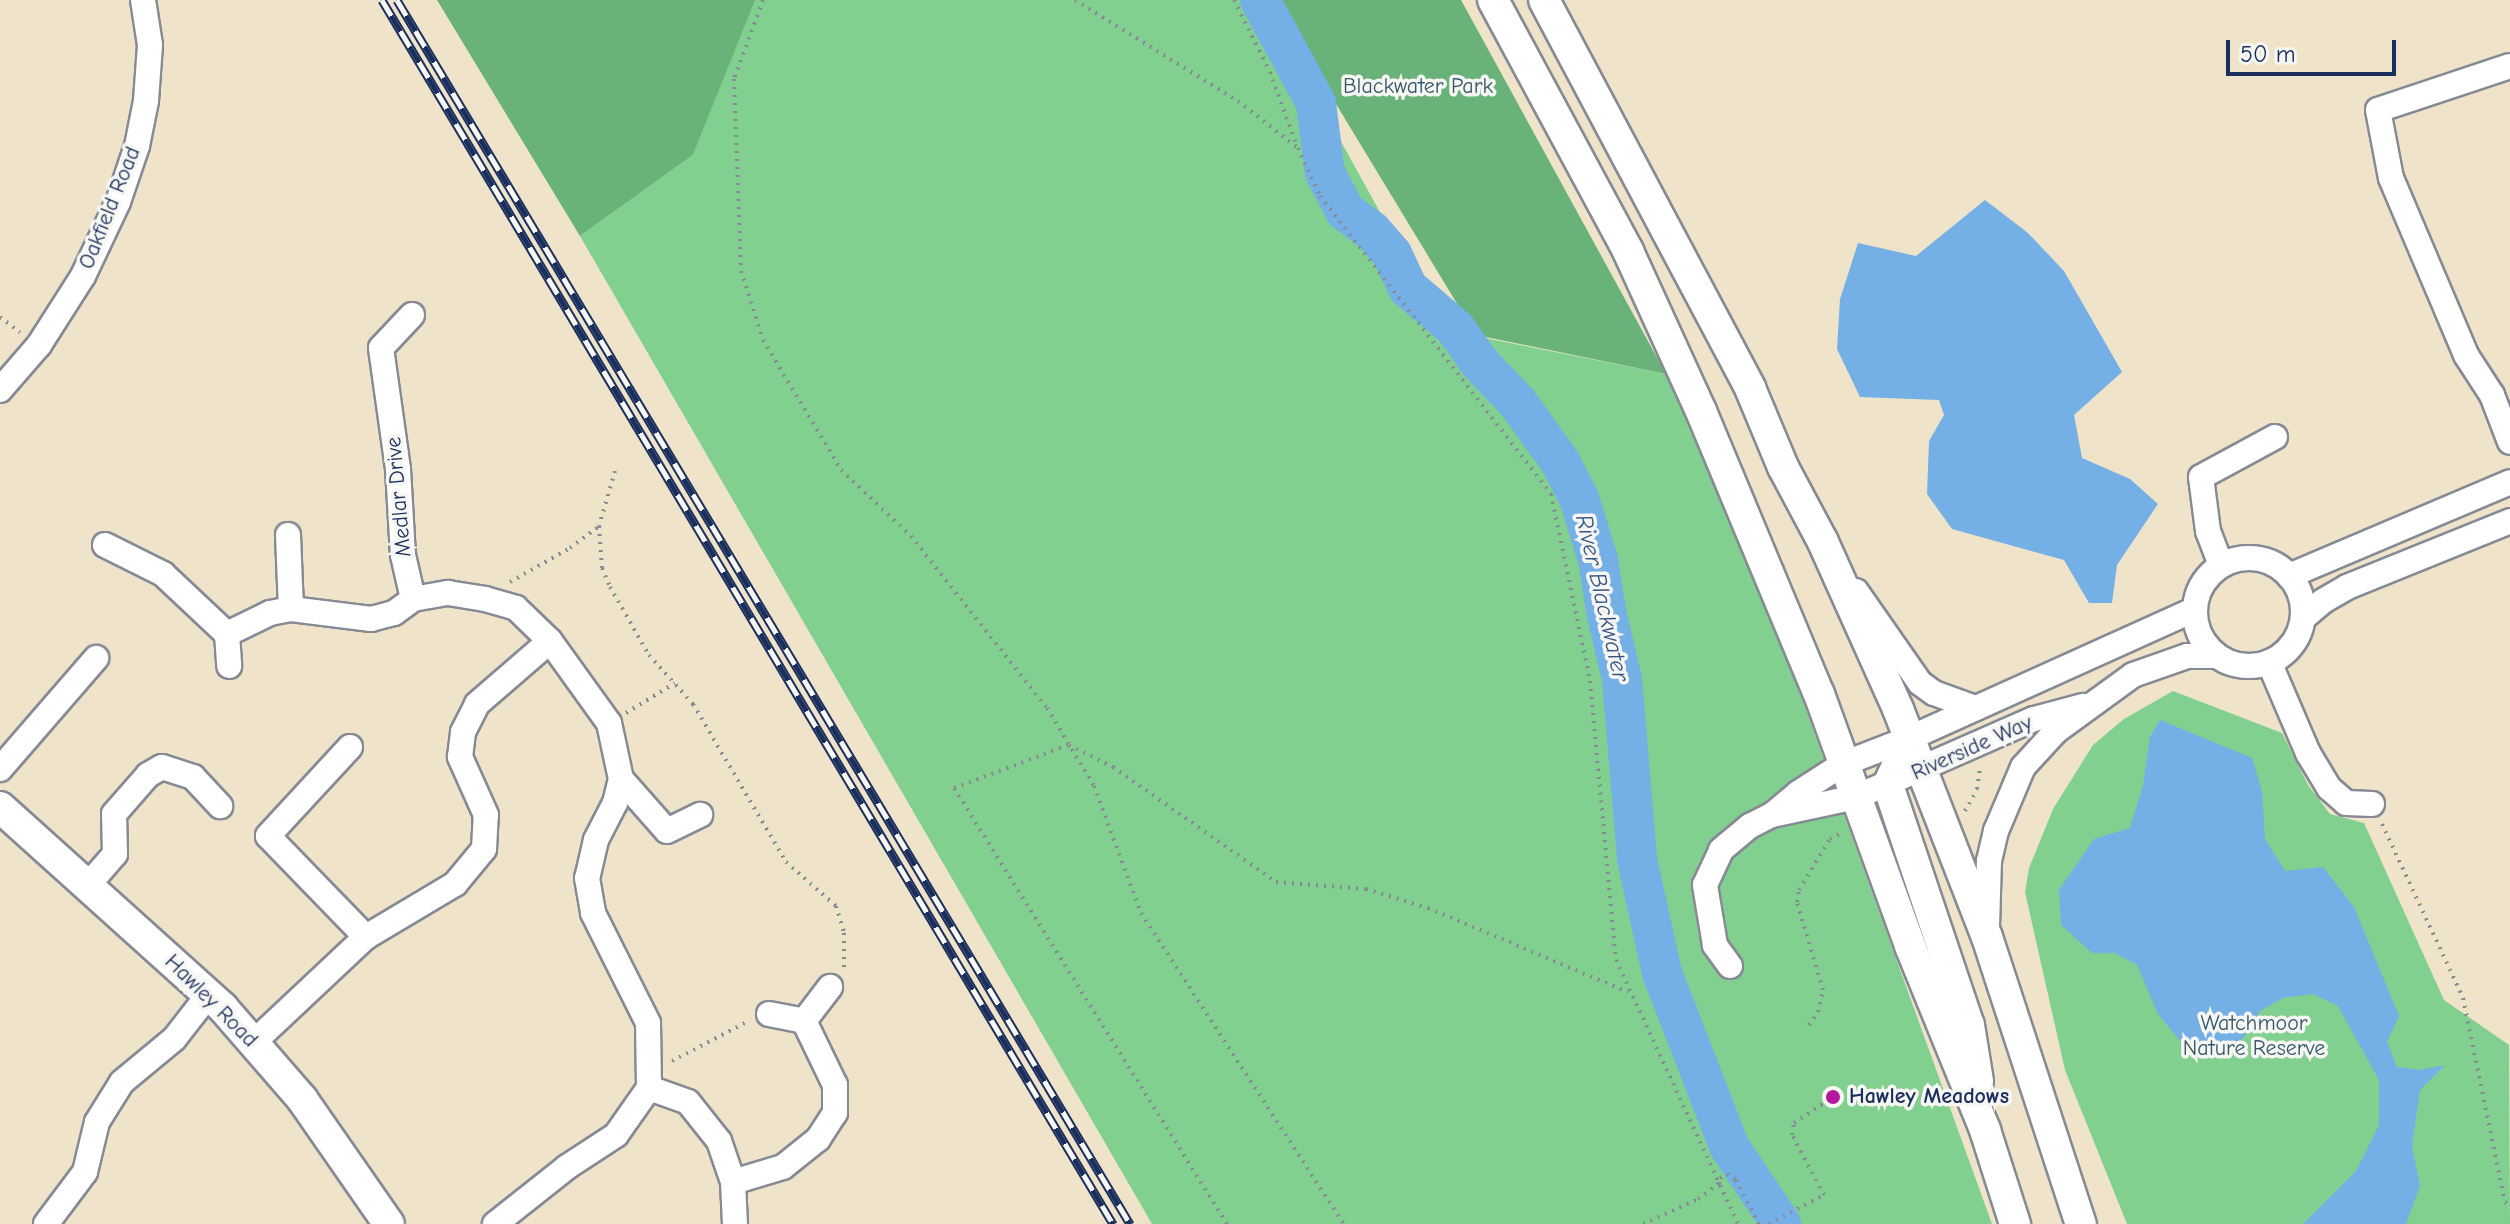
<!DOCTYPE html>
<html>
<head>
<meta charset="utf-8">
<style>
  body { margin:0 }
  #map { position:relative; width:2510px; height:1224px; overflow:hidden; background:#efe4c9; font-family:"Comic Neue",sans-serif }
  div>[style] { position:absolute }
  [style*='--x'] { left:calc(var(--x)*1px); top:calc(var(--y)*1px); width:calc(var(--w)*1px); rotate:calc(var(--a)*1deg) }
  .green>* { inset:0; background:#82d08f }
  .forest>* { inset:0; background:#69b27a }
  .water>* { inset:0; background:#74afe5 }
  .river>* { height:40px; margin:-20px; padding:0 20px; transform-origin:20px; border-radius:20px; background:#74afe5 }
  .path>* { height:4px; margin-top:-2px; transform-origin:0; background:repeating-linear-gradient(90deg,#858a94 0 2px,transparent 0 8px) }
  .roads { filter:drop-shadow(2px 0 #858a94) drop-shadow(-2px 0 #858a94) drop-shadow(0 2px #858a94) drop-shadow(0 -2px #858a94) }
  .minor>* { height:24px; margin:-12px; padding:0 12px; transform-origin:12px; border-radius:12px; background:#fff }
  .minor>.ring { margin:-12px; padding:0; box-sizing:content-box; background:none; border:24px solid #fff; border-radius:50% }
  .major>* { height:30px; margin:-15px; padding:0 15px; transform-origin:15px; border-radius:15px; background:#fff }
  .rail>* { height:9px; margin-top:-4.5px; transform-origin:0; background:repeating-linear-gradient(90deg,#f6f6f2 0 18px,#1b2f5e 0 36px); box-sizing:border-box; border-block:2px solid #1b2f5e }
  .dots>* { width:22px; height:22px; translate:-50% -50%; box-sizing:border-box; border:4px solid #f6f6f2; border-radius:50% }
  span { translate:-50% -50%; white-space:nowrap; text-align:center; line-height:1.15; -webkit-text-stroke:7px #f6f6f2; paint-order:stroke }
  .park-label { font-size:22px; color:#35576a }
  .street-label { font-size:22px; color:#1b2f5e }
  .poi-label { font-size:22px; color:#1b2f5e; font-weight:700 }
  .left { translate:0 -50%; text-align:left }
  .water-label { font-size:24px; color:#365586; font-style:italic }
  .scale { position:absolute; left:2226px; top:40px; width:170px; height:36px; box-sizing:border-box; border:4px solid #1b2f5e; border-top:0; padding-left:10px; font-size:24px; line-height:28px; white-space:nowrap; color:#1b2f5e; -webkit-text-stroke:6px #f6f6f2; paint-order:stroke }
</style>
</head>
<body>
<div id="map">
  <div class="green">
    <div style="clip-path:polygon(754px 0,1263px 0,1445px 330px,1666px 374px,1771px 613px,1992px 1224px,1152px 1224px,580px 236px,693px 155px)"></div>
    <div style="clip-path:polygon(2173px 691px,2282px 733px,2308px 785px,2330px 814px,2364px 823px,2444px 1000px,2509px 1045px,2510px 1224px,2127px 1224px,2065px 1070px,2025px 892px,2029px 868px,2053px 809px,2093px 745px,2124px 719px)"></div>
  </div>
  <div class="forest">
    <div style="clip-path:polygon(437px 0,755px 0,693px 155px,580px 236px)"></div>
    <div style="clip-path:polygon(1273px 0,1461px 0,1666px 374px,1476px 335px)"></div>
  </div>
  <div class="water">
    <div style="clip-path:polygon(1985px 200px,2028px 233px,2064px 271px,2122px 372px,2074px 415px,2082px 458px,2130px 479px,2158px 504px,2117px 565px,2112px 603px,2089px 603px,2064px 560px,1952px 529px,1927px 494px,1929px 441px,1944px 415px,1939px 400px,1860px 397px,1837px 349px,1840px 299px,1858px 243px,1916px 256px)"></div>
    <div style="clip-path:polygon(2160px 720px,2252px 758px,2262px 791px,2265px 839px,2285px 871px,2323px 867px,2354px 907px,2399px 1016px,2387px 1042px,2397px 1067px,2420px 1070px,2445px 1065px,2420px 1090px,2412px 1146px,2420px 1186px,2406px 1224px,2303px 1224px,2356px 1171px,2379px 1125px,2379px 1080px,2338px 1006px,2313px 994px,2283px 998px,2260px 1011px,2239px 1044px,2209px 1057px,2181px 1042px,2158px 1014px,2137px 965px,2115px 953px,2092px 953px,2061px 925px,2059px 890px,2094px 839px,2130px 828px,2143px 785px,2150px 737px)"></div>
  </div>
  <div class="river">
    <div style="--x:1260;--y:0;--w:117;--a:61.5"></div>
    <div style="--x:1316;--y:103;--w:71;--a:82.7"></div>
    <div style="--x:1325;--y:173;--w:43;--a:62.2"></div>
    <div style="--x:1345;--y:211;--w:34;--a:37"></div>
    <div style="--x:1372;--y:231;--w:30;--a:49"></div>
    <div style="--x:1392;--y:254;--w:38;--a:65"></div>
    <div style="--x:1408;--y:288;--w:63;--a:40.5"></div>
    <div style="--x:1456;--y:329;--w:39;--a:55"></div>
    <div style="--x:1478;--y:361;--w:58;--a:46.4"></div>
    <div style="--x:1518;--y:403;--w:74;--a:54.4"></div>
    <div style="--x:1561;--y:463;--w:39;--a:63"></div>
    <div style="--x:1579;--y:498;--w:65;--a:73"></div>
    <div style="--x:1598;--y:560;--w:57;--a:80.9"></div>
    <div style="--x:1607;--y:616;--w:65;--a:76.6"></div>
    <div style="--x:1622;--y:679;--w:181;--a:85.2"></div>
    <div style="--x:1637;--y:859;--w:117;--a:77.6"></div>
    <div style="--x:1662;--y:973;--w:186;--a:68.8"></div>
    <div style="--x:1729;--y:1146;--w:94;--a:56.3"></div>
  </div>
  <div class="path">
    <div style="--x:763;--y:0;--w:84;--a:110.2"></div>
    <div style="--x:734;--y:79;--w:192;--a:87.9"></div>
    <div style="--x:741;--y:271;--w:72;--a:72.3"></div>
    <div style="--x:763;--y:340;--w:152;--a:59"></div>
    <div style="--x:841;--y:470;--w:96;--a:43.3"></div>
    <div style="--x:911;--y:536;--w:219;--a:51.7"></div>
    <div style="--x:1047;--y:708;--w:91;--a:58.9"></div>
    <div style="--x:1094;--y:786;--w:135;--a:69.7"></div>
    <div style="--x:1141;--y:913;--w:371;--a:56.9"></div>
    <div style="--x:1075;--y:0;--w:192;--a:31.8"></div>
    <div style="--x:1238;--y:101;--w:76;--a:38.1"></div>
    <div style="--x:1298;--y:148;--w:53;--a:65.4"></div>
    <div style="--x:1320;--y:196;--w:377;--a:52.2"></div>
    <div style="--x:1551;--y:494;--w:191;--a:78.2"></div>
    <div style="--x:1590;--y:681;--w:280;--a:84.7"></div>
    <div style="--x:1616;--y:960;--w:291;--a:65.2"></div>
    <div style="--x:1234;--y:0;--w:80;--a:63.4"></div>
    <div style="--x:1270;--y:72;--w:79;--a:70"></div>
    <div style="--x:0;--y:317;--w:25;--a:37"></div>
    <div style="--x:615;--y:471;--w:57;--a:106.2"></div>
    <div style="--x:599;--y:526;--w:42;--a:85.9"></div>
    <div style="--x:602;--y:568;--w:21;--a:67"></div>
    <div style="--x:610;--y:587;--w:78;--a:60.2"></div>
    <div style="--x:649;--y:655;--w:66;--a:48.1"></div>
    <div style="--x:693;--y:704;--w:183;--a:59.5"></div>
    <div style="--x:786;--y:862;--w:67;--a:41.3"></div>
    <div style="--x:836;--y:906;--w:28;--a:73"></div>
    <div style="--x:844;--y:933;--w:40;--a:90"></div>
    <div style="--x:510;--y:582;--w:69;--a:-29.5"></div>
    <div style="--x:570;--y:548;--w:36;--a:-37"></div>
    <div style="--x:626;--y:713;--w:57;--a:-31.5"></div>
    <div style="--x:1965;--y:811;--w:25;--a:-61"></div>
    <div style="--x:1977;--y:789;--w:22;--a:-82"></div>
    <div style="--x:2382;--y:824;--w:192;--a:65"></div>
    <div style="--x:2463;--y:998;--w:208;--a:78.4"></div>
    <div style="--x:2505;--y:1202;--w:6;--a:31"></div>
    <div style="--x:1809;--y:1025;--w:16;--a:-55"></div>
    <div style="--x:1818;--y:1012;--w:23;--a:-77"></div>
    <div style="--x:1823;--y:990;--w:92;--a:-106.5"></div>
    <div style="--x:1797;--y:902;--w:12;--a:-81"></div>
    <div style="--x:1799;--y:890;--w:60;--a:-58.7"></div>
    <div style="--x:1830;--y:839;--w:13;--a:-27"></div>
    <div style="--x:672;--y:1061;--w:87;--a:-27.5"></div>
    <div style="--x:1227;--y:1224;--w:514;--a:-122.05"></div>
    <div style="--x:954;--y:788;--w:123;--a:-20.5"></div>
    <div style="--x:1069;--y:745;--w:49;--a:26.6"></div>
    <div style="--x:1113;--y:767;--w:199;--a:35.2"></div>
    <div style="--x:1276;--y:882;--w:90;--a:4.4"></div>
    <div style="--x:1366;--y:889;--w:65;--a:17"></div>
    <div style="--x:1428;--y:908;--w:217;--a:22.8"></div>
    <div style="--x:1643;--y:1224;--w:60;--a:-24.4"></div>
    <div style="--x:1698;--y:1199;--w:26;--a:-36"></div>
    <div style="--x:1719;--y:1184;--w:6;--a:-81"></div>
    <div style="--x:1720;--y:1178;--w:8;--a:-30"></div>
    <div style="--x:1727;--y:1174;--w:11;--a:34"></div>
    <div style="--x:1736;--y:1180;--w:50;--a:62.4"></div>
    <div style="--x:1769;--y:1224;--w:62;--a:-27.8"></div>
    <div style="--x:1824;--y:1195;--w:68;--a:-118.1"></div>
    <div style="--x:1792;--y:1135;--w:12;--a:-81"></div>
    <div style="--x:1794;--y:1123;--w:47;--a:-33.7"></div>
  </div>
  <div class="roads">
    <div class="minor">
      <div style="--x:2510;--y:66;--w:139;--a:161.6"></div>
      <div style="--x:2378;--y:110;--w:69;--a:79.2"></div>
      <div style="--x:2391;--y:178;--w:192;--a:67"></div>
      <div style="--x:2466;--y:355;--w:48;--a:57"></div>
      <div style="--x:2492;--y:395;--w:50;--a:69"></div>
      <div style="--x:412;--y:315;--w:45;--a:133.2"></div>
      <div style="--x:381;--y:348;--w:122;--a:82"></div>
      <div style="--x:398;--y:469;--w:86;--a:86.7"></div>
      <div style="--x:403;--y:555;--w:45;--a:77.2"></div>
      <div style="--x:0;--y:390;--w:60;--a:-49.1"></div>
      <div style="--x:39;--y:345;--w:82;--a:-57.5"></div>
      <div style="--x:83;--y:276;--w:82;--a:-64.7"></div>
      <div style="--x:118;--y:202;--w:59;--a:-71.3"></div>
      <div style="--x:137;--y:146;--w:46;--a:-78.7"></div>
      <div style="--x:146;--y:101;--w:56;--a:-85.9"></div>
      <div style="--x:150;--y:45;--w:46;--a:-98.8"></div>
      <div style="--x:288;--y:535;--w:74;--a:87.7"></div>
      <div style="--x:105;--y:545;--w:65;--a:26.6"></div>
      <div style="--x:163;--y:574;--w:88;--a:43.2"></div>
      <div style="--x:227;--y:634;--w:32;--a:86"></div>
      <div class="ring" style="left:2195px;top:558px;width:84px;height:84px"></div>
      <div style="--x:2221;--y:565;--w:36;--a:-111"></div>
      <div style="--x:2208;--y:531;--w:54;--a:-97.4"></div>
      <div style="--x:2201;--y:477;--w:84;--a:-28.4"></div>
      <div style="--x:2289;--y:576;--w:240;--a:-23"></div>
      <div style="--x:1856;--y:591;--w:112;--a:55.2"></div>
      <div style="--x:1920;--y:683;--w:17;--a:36"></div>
      <div style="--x:1934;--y:693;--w:44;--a:20.1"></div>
      <div style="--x:2303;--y:618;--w:26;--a:-40"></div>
      <div style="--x:2323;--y:601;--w:28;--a:-30"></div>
      <div style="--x:2347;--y:587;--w:176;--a:-22"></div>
      <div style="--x:227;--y:634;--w:48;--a:-26"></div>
      <div style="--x:270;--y:613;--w:21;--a:-11"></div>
      <div style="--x:291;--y:609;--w:81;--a:7.1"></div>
      <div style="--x:371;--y:619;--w:24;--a:-15"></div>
      <div style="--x:394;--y:613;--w:24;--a:-36"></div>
      <div style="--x:413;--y:599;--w:36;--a:-10"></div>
      <div style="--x:448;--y:593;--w:37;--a:9"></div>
      <div style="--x:485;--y:599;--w:32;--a:16"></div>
      <div style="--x:516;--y:608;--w:47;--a:44.1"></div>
      <div style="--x:550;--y:641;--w:101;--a:54.3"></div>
      <div style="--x:609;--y:723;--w:57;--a:77.9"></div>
      <div style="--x:621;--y:779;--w:25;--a:104"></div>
      <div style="--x:615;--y:803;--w:42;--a:117.2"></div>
      <div style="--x:596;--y:840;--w:39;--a:103"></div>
      <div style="--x:587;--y:878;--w:36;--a:80"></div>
      <div style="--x:593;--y:913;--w:123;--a:63.4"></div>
      <div style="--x:648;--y:1023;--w:65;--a:89.1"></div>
      <div style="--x:649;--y:1088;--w:57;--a:125.1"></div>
      <div style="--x:616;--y:1135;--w:59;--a:146.9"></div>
      <div style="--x:567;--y:1167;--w:92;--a:141.6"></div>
      <div style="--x:2269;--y:662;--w:99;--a:66.8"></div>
      <div style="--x:2308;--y:753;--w:41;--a:59"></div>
      <div style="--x:2329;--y:788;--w:23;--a:41"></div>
      <div style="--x:2346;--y:803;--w:26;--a:2"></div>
      <div style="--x:350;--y:747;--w:121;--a:132.7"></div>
      <div style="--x:268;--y:836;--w:141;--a:45.9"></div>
      <div style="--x:0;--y:769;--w:147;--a:-49.1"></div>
      <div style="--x:621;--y:779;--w:69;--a:48.5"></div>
      <div style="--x:667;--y:831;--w:37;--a:-26"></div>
      <div style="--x:1772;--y:815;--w:86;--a:-12.1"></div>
      <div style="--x:1856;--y:797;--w:194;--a:-23.7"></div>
      <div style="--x:2034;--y:719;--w:51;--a:-14.9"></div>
      <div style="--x:88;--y:885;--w:41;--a:-48.9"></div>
      <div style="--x:115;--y:854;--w:40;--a:-91.4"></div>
      <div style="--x:114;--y:814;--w:52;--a:-48.9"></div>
      <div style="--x:148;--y:775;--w:16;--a:-30"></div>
      <div style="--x:162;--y:767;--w:33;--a:18"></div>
      <div style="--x:193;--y:777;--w:40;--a:47"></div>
      <div style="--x:1987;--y:927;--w:66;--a:-88.3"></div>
      <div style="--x:1989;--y:861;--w:31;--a:-77"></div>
      <div style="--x:1996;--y:831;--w:69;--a:-67.1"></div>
      <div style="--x:2023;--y:767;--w:49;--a:-47.5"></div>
      <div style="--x:2056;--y:731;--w:95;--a:-36"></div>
      <div style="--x:2133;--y:675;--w:57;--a:-19.4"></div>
      <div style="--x:2187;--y:656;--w:29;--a:0"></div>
      <div style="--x:1730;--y:966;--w:26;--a:-126"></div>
      <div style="--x:1715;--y:945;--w:61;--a:-99.5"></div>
      <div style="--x:1705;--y:885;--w:38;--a:-65"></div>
      <div style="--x:1721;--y:850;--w:38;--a:-40"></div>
      <div style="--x:1750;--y:826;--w:25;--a:-27"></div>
      <div style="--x:1772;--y:815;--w:34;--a:-40"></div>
      <div style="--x:1798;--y:793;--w:54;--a:-32.8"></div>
      <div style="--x:1843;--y:764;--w:72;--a:-21.2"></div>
      <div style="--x:1910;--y:738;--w:312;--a:-24.3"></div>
      <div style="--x:769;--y:1014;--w:36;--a:11"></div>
      <div style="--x:804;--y:1021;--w:43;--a:-52.6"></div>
      <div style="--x:254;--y:1042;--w:154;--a:-43.2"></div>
      <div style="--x:366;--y:937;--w:104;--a:-30.8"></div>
      <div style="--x:455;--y:884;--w:45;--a:-50.4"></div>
      <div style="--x:484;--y:849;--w:34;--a:-87"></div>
      <div style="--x:486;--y:815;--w:64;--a:-114.1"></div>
      <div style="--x:460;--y:757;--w:25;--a:-83"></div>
      <div style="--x:463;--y:732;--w:31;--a:-63"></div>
      <div style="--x:477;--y:704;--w:96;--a:-40.8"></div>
      <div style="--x:649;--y:1088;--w:41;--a:19.7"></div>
      <div style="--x:688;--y:1102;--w:50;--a:51.5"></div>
      <div style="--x:719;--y:1141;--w:43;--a:71.1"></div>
      <div style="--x:733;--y:1182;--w:42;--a:87.3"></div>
      <div style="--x:733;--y:1182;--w:52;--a:-16.7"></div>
      <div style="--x:783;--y:1167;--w:45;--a:-38.7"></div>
      <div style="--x:818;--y:1139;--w:31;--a:-57"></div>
      <div style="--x:835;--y:1113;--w:28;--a:-90"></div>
      <div style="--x:835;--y:1085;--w:71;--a:-115.8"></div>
      <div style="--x:46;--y:1224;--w:65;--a:-53.1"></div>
      <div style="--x:85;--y:1172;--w:51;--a:-76.5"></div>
      <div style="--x:97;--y:1122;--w:47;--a:-58"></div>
      <div style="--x:122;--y:1082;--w:67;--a:-39.6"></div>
      <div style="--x:174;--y:1039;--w:57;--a:-52.1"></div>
    </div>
    <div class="major">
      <div style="--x:1493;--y:0;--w:285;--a:61.7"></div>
      <div style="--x:1628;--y:251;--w:176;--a:65.5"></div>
      <div style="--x:1701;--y:411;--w:307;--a:67.4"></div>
      <div style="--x:1819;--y:694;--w:268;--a:70.1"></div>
      <div style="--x:1910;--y:946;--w:199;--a:67.8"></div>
      <div style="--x:1985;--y:1130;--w:99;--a:72.3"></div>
      <div style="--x:1544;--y:0;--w:439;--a:62"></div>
      <div style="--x:1750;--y:388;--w:86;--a:67.3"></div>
      <div style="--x:1783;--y:467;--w:85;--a:61.9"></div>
      <div style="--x:1823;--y:542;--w:183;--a:65.8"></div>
      <div style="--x:1898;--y:709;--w:245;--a:68.7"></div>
      <div style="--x:1987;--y:937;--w:302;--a:71.9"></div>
      <div style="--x:1910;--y:738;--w:52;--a:115.1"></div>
      <div style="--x:1888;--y:785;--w:253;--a:71.4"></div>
      <div style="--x:1969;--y:1025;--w:57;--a:80.9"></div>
      <div style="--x:0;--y:807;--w:300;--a:42"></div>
      <div style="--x:223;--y:1008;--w:121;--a:49"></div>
      <div style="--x:302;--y:1099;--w:152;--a:55.2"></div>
    </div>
  </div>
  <div class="rail">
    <div style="--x:382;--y:0;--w:1426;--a:59.15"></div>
    <div style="--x:397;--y:0;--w:1427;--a:59.08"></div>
  </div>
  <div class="dots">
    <div style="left:1833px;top:1097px;background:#b5179e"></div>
  </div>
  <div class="park-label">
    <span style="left:1418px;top:87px">Blackwater Park</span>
    <span style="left:2254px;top:1036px">Watchmoor<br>Nature Reserve</span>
  </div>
  <div class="street-label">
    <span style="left:110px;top:208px;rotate:-68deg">Oakfield Road</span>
    <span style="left:399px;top:497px;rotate:-95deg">Medlar Drive</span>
    <span style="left:1972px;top:748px;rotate:-24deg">Riverside Way</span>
    <span style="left:211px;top:1001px;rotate:45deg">Hawley Road</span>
  </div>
  <div class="poi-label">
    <span class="left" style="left:1849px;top:1097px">Hawley Meadows</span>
  </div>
  <div class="water-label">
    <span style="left:1602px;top:598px;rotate:77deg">River Blackwater</span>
  </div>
  <div class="scale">50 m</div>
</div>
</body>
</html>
